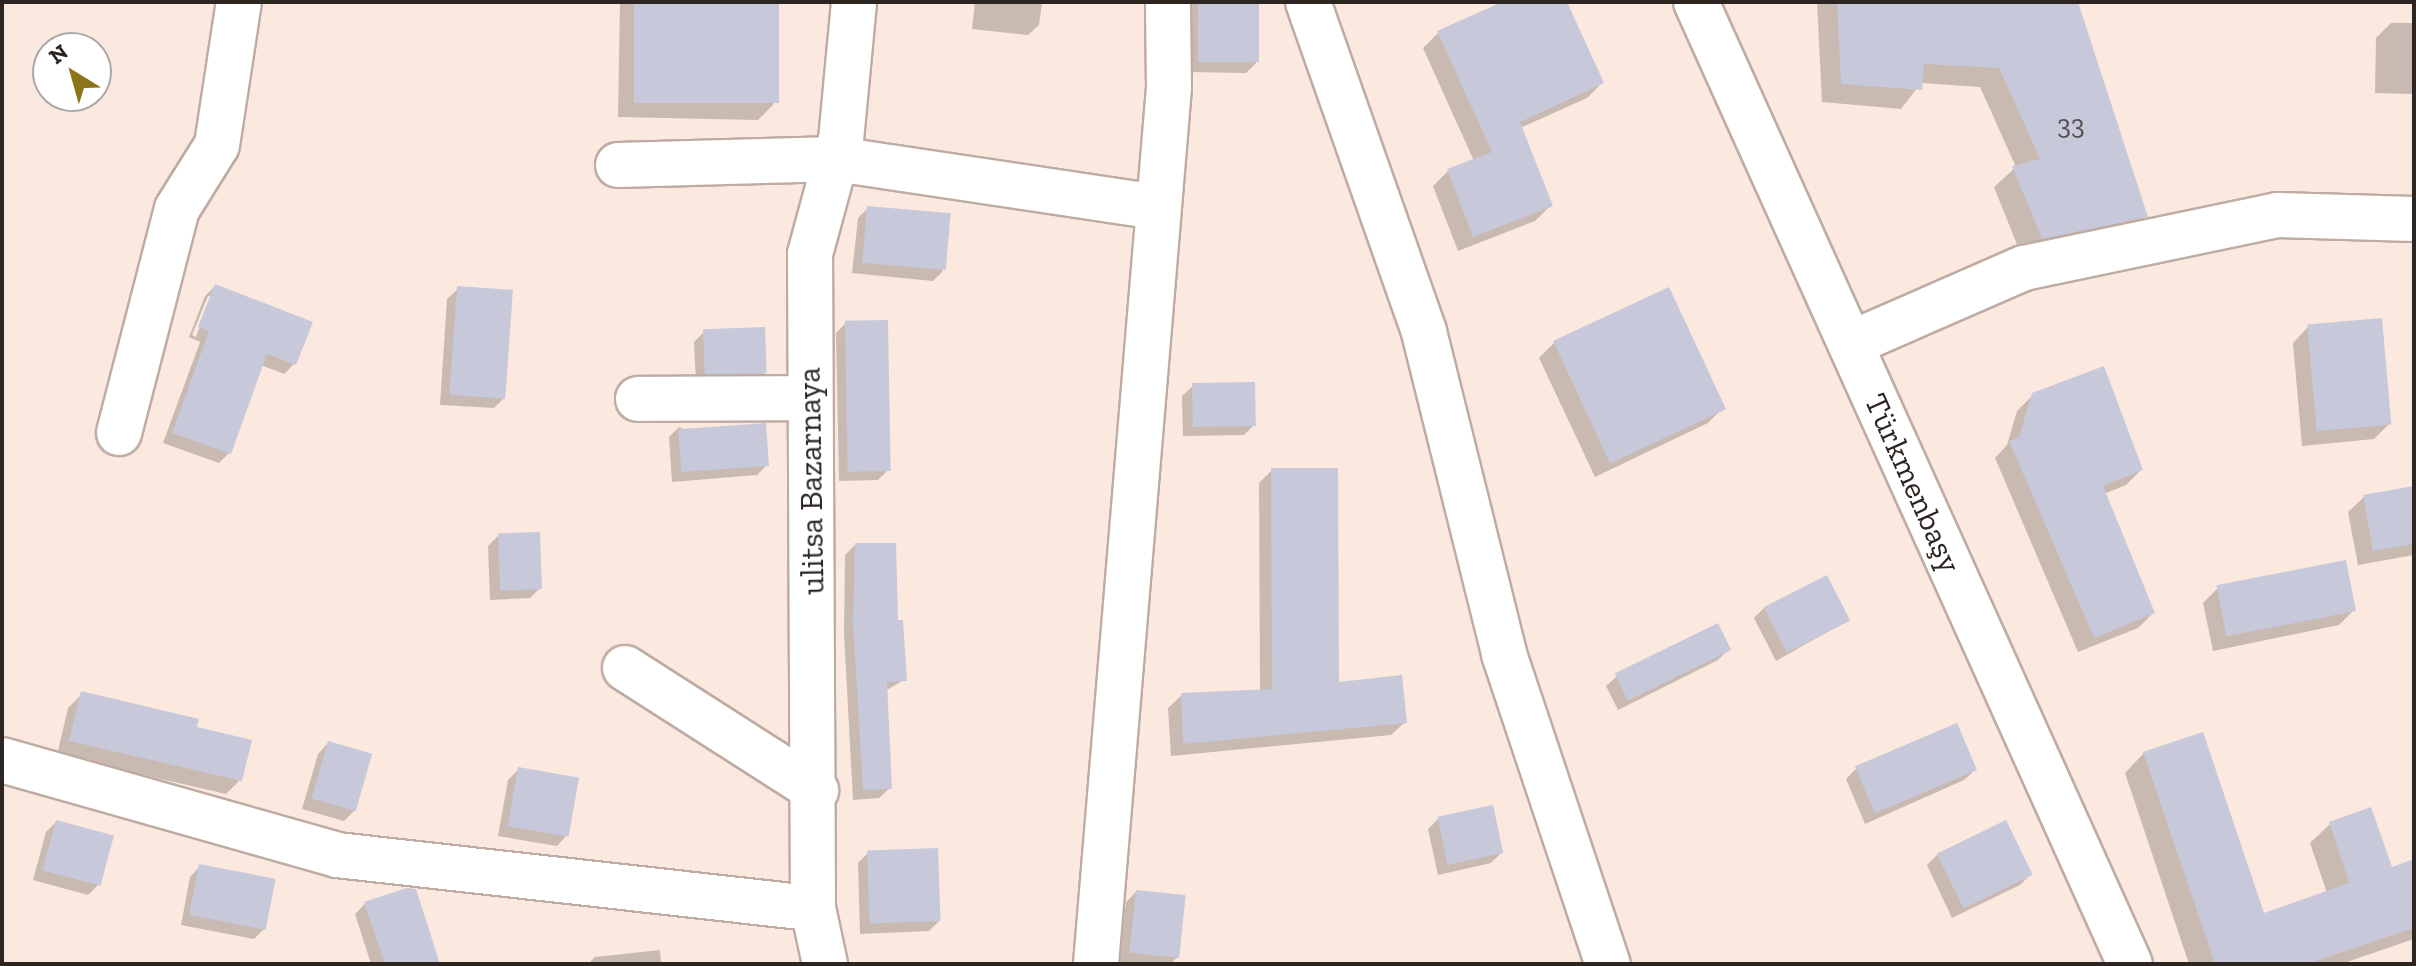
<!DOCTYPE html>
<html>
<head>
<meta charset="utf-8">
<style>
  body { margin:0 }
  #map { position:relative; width:2416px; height:966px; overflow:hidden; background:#fbe8de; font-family:"Zilla Slab",serif }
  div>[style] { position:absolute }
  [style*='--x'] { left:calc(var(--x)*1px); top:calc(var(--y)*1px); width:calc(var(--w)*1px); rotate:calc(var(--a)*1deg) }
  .shadow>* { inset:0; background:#0003 }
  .building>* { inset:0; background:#c7c8da; transform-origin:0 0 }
  .roads { filter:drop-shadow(2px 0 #beaca2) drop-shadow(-2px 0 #beaca2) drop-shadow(0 2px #beaca2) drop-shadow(0 -2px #beaca2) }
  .minor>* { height:44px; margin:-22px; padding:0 22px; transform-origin:22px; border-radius:22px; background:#fff }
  span { translate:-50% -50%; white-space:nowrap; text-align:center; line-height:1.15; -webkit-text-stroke:8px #fff; paint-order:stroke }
  .number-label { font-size:28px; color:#534e4f }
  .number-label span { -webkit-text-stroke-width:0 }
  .street-label { font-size:32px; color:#2c2521 }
  .frame { position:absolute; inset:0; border:4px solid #2c2521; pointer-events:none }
  .north { position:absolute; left:32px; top:32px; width:80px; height:80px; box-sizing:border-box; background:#fff; border:2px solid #aba8a6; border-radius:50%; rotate:323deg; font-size:22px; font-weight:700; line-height:32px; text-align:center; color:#2c2521 }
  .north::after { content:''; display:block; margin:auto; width:28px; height:36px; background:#8b7518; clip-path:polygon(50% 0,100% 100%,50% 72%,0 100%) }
</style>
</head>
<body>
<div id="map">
  <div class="shadow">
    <div style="clip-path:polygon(620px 2px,777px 2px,773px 105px,758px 120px,618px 117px)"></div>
    <div style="clip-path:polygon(975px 2px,1042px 2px,1039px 25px,1028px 35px,972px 29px)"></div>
    <div style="clip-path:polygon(1189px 2px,1257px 2px,1256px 63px,1246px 73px,1188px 72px)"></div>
    <div style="clip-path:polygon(1507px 2px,1565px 2px,1602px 83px,1587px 98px,1520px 128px,1550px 206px,1535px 221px,1458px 251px,1433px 186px,1448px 171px,1474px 161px,1423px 48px,1438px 33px)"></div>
    <div style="clip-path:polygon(1817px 2px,2075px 2px,2146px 216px,2127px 235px,2022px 257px,1994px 187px,2016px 167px,1980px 87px,1921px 83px,1901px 109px,1822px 102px)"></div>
    <div style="clip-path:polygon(2391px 23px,2414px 23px,2414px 94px,2375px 93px,2376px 38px)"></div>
    <div style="clip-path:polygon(868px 208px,943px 271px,933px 281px,852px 273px,858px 218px)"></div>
    <div style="clip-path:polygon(evenodd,215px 286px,294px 364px,284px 374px,261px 365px,230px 452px,219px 463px,163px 443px,200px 342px,189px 337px,205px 296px,215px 286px,208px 296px,212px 296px,196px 337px,192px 335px,208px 296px)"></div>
    <div style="clip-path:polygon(458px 289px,504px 398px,494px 408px,440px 405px,447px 299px)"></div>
    <div style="clip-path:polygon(846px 323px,888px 470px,878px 480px,839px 481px,836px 333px)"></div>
    <div style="clip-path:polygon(2308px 327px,2389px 424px,2374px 439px,2302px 446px,2293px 343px)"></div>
    <div style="clip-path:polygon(704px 332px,765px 372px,754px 383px,696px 383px,694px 342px)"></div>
    <div style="clip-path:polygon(1554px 343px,1723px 408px,1708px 423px,1595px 477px,1539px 358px)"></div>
    <div style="clip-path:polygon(1193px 386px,1254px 425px,1244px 435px,1183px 436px,1182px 396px)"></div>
    <div style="clip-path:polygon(2033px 395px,2141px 470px,2126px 485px,2104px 494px,2153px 613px,2138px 628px,2078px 652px,1995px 458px,2007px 445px,2017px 411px)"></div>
    <div style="clip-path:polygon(679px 427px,767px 465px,757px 475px,672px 482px,669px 437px)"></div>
    <div style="clip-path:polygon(1272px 470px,1337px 684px,1405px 722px,1391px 735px,1171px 756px,1168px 708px,1182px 695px,1260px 691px,1259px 483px)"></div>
    <div style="clip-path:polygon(2414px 488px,2414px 555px,2358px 565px,2348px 512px,2364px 497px)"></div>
    <div style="clip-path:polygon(498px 536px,540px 588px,530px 598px,490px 600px,488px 546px)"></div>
    <div style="clip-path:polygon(855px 545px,896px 622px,904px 680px,885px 691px,890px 788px,879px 798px,853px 800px,844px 634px,845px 555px)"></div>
    <div style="clip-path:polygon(2218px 588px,2354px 610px,2339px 625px,2213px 651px,2203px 603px)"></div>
    <div style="clip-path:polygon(1764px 608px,1847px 621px,1776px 661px,1754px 618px)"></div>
    <div style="clip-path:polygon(1729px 649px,1718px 660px,1618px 710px,1606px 686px,1617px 676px)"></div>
    <div style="clip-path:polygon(82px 694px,195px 729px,240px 780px,226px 794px,57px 755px,68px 708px)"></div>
    <div style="clip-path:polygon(1956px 725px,1975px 770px,1964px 780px,1865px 824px,1846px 779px,1856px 769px)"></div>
    <div style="clip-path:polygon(328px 743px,354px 811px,344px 821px,302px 809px,318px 754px)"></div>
    <div style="clip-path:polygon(2144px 753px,2263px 915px,2327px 893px,2310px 843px,2330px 824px,2391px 869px,2414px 862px,2414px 939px,2341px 964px,2189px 964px,2125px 773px)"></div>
    <div style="clip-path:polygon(519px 769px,567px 835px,557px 846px,498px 836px,508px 780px)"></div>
    <div style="clip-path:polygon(1438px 819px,1501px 853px,1491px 863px,1438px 875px,1428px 829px)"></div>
    <div style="clip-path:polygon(56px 822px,98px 885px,88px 895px,33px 880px,46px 832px)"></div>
    <div style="clip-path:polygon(868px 853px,939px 921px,929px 931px,860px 934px,858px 863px)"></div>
    <div style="clip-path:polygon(1937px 855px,2030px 875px,2020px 885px,1952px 918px,1927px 865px)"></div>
    <div style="clip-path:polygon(200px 866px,264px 929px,254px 939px,181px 925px,190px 877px)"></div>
    <div style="clip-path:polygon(1136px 892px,1177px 957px,1171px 964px,1119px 963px,1126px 902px)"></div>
    <div style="clip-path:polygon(365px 904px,438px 964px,371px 964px,355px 914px)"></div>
    <div style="clip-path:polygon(660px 950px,661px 964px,588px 964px,595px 957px)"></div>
  </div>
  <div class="building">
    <div style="left:634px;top:2px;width:145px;height:101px"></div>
    <div style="left:1198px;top:2px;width:61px;height:60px"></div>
    <div style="clip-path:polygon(1502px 2px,1567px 2px,1604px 83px,1520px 122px,1553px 206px,1473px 237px,1447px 169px,1492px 152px,1437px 31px)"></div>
    <div style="clip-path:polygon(1837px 2px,2078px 2px,2148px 217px,2042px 239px,2012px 166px,2040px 159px,1999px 68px,1924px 64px,1922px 90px,1841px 84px)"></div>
    <div style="left:867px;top:206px;width:84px;height:57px;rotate:5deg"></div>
    <div style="clip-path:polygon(215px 284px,313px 322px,296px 365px,267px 354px,231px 454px,172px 433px,209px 331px,198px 327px)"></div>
    <div style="left:457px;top:286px;width:56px;height:109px;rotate:4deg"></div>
    <div style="left:1669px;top:287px;width:135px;height:128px;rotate:65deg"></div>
    <div style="left:2382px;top:318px;width:107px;height:75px;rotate:85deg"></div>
    <div style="left:888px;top:320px;width:151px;height:43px;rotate:89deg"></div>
    <div style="left:765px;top:327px;width:46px;height:62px;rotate:88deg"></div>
    <div style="clip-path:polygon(2104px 366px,2143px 470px,2103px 486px,2155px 613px,2094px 638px,2009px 441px,2019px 437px,2032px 393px)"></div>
    <div style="left:1255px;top:382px;width:44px;height:63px;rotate:89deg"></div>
    <div style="left:766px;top:423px;width:43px;height:88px;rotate:86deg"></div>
    <div style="clip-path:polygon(1271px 468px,1338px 468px,1339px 682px,1402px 675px,1407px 723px,1183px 744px,1181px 693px,1272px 689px)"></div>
    <div style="clip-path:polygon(2414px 486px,2414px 544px,2373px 551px,2363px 495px)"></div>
    <div style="left:540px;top:532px;width:57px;height:42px;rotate:88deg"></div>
    <div style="clip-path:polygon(855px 543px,896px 543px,898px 620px,903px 620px,907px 681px,887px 682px,892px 789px,863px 790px,853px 623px)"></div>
    <div style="left:2346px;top:560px;width:52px;height:132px;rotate:79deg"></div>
    <div style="left:1827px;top:575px;width:51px;height:71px;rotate:63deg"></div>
    <div style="left:1718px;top:623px;width:30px;height:115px;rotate:64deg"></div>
    <div style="clip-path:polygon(81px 691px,199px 719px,197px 727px,252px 740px,242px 781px,69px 741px)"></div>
    <div style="left:1957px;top:723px;width:51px;height:111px;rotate:67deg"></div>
    <div style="clip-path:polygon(2203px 732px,2264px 913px,2349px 883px,2329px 822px,2371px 807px,2392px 867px,2414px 859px,2414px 928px,2307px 964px,2215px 964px,2143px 752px)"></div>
    <div style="left:328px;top:741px;width:46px;height:60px;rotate:16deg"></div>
    <div style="left:518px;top:767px;width:62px;height:60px;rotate:10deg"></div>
    <div style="left:1493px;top:805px;width:49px;height:57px;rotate:78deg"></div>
    <div style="left:56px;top:820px;width:60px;height:52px;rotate:15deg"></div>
    <div style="left:2006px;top:820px;width:61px;height:77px;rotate:64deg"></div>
    <div style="left:938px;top:848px;width:73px;height:71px;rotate:88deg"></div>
    <div style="left:199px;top:864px;width:78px;height:52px;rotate:11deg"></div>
    <div style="clip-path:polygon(407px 888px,416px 889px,440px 964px,385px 964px,364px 902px)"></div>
    <div style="left:1136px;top:890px;width:50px;height:63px;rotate:6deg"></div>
  </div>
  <div class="roads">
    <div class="minor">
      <div style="--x:1308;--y:2;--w:350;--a:70.6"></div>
      <div style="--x:1424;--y:332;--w:332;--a:76"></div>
      <div style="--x:1504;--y:654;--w:327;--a:71.5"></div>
      <div style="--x:1696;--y:2;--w:1055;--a:65.72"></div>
      <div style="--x:618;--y:165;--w:218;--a:-1.6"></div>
      <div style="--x:836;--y:159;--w:325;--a:8.5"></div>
      <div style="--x:1852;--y:343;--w:188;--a:-23.6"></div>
      <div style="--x:2024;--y:268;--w:259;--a:-11.8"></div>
      <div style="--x:2278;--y:215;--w:136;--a:1.7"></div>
      <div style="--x:638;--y:399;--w:170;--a:-0.3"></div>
      <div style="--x:119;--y:433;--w:231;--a:-75.5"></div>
      <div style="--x:177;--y:209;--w:75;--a:-58"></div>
      <div style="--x:217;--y:145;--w:145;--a:-81.3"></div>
      <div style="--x:625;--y:668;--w:227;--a:32.6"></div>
      <div style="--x:2;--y:760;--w:348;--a:15.8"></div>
      <div style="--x:337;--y:855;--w:479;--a:6.4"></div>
      <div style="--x:825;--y:964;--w:57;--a:-102.1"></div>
      <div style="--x:813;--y:908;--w:654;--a:-90.26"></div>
      <div style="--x:810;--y:254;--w:118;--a:-74.8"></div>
      <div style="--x:841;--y:140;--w:139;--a:-84.6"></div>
      <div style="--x:1096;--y:964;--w:880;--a:-85.24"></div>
      <div style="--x:1169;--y:87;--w:85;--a:-90.7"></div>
    </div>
  </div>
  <div class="number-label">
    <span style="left:2071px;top:125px">33</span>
  </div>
  <div class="street-label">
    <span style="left:811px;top:481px;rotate:-91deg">ulitsa Bazarnaya</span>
    <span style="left:1913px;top:483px;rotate:66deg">Türkmenbaşy</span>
  </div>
  <div class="frame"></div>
  <div class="north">N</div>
</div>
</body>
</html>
